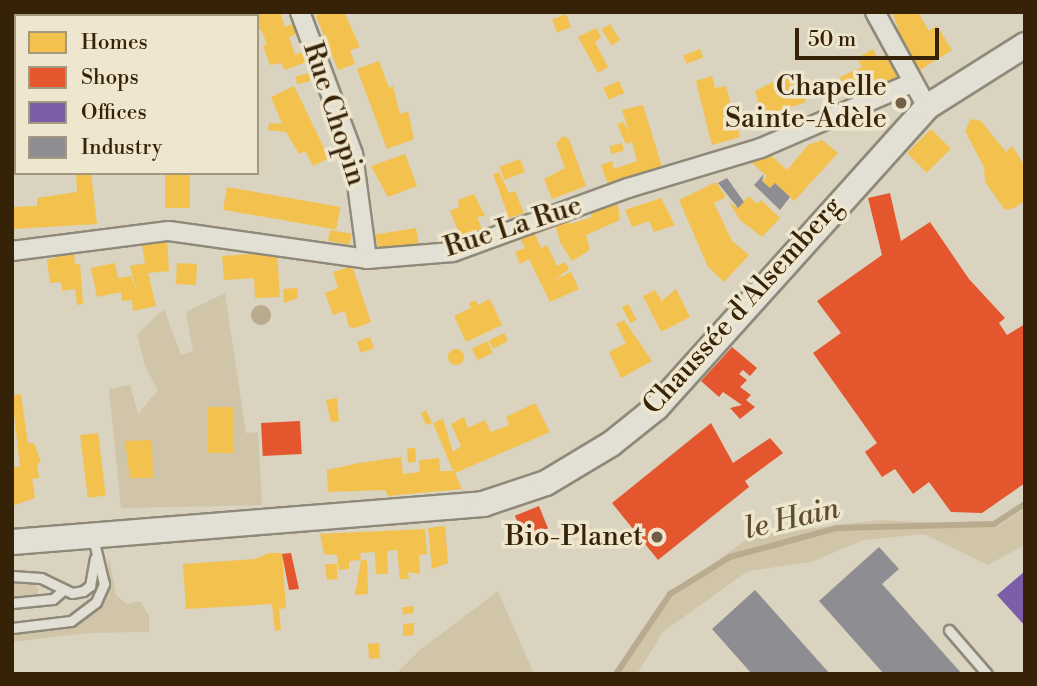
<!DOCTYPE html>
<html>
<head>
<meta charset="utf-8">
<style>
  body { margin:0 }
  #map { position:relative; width:1037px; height:686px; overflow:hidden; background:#dad3bf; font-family:"Libre Bodoni",serif }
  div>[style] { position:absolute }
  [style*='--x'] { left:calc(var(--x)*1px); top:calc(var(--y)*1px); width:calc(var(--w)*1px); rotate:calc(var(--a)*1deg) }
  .green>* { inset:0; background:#d0c5a9 }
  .water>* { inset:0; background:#b8ab8e }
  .round { border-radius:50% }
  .homes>* { inset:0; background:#f2c14e; transform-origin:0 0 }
  .shops>* { inset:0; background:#e4572e; transform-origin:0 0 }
  .offices>* { inset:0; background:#7b5ea7 }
  .industry>* { inset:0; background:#8d8d92 }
  .stream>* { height:6px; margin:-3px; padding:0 3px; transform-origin:3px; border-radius:3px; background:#b8ab8e }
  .roads { filter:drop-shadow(2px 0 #8f897a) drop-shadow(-2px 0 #8f897a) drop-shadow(0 2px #8f897a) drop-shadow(0 -2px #8f897a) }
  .service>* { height:9px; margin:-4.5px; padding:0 4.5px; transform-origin:4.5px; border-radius:4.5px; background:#e2dfd4 }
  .minor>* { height:18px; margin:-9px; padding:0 9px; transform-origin:9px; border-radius:9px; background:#e2dfd4 }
  .secondary>* { height:24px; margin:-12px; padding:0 12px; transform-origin:12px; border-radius:12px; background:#e2dfd4 }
  .dots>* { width:19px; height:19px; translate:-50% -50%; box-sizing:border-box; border:4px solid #eee6ce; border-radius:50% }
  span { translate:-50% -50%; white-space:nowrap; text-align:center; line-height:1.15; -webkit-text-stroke:7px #eee6ce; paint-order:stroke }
  .poi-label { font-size:28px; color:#352207 }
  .right { translate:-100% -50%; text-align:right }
  .street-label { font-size:28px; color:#352207 }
  .water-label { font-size:30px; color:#5e4c2f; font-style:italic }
  .frame { position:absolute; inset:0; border:14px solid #352207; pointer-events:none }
  .legend { position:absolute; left:14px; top:14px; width:245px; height:161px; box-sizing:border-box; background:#eee6ce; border:2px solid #a4987e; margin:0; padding:9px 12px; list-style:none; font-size:21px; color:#352207 }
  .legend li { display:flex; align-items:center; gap:14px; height:35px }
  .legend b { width:35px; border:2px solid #a4987e }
  .scale { position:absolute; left:795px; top:28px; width:144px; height:32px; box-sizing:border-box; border:4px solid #352207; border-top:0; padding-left:9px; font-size:21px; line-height:24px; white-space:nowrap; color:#352207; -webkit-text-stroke:5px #eee6ce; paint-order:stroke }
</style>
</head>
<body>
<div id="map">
  <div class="green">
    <div style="clip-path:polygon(225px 293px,246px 433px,258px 432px,262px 505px,121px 508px,109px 389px,130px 385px,138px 414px,158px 390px,145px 366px,137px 334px,164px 309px,181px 355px,193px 351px,186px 312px)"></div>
    <div style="clip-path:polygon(1025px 509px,1025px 545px,988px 565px,924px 534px,864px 540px,811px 562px,748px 571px,663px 632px,637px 674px,616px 674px,674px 592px,751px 536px,880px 520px,998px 526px)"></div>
    <div style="clip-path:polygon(109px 558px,116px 595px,127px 604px,140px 601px,149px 616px,149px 632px,88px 633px,12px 642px,12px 630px,70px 624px,96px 610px,105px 595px)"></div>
    <div style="clip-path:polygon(32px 581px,39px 590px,33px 598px,12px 600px,12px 583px)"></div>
    <div style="clip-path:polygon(498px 591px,534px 674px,396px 674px,421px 649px)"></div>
  </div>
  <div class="water">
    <div class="round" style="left:251px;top:305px;width:20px;height:20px"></div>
  </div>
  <div class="homes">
    <div style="clip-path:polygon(127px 12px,176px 12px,126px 16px)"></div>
    <div style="clip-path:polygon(250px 12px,280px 12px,285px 27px,292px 24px,296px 34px,289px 37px,295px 55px,302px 52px,306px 62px,285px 70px,281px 63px,270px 65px,263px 46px,267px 44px,261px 29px,257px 31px,257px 16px)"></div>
    <div style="clip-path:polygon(320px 12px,344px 12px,360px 47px,350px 50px,355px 64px,338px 70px,316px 16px)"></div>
    <div style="clip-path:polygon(892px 12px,918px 12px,929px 31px,937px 26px,952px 50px,915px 73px,892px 31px,898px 27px)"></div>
    <div style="left:566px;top:14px;width:14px;height:15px;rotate:69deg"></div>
    <div style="left:610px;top:24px;width:19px;height:10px;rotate:58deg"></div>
    <div style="clip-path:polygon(596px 28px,601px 37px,595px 42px,608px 67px,598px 73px,578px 37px)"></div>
    <div style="left:700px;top:49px;width:9px;height:18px;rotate:69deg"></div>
    <div style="clip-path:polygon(873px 49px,878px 59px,886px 54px,898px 76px,863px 97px,859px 86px,851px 82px,843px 85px,840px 77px,862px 67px,857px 58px)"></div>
    <div style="clip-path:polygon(379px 61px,389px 88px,393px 86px,400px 114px,408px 111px,414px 139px,387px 149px,357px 69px)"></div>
    <div style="clip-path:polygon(794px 71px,806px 102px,763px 117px,755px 91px)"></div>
    <div style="left:309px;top:73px;width:8px;height:14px;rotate:76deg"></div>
    <div style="clip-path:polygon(712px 76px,715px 88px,726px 86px,740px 137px,712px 145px,696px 81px)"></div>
    <div style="left:619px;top:81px;width:13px;height:17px;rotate:67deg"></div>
    <div style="clip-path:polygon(294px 86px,329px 158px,313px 166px,305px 151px,299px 154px,286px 132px,268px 130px,269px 123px,282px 124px,271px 97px)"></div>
    <div style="clip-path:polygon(643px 105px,663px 170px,609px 187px,601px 165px,612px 161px,614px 169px,637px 161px,632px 142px,626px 144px,617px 124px,623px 122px,629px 132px,622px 110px)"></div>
    <div style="clip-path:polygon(971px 119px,981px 121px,1006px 152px,1012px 146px,1025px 166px,1025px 201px,1014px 208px,1005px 210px,985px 182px,984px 167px,965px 131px)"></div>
    <div style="left:931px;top:129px;width:28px;height:34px;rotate:45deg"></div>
    <div style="clip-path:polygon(563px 136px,569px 139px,586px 186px,552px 199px,544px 179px,565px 168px,556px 144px)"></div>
    <div style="clip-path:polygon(822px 140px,838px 153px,794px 201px,775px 183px,770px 188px,762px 181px,767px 176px,746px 158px,766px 151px,787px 170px,808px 145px)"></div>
    <div style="left:622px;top:143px;width:8px;height:13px;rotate:76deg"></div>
    <div style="clip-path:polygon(405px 154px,417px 186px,388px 197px,371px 166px)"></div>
    <div style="left:520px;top:159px;width:14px;height:22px;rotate:69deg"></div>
    <div style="clip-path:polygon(499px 172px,509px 193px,515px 191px,524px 213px,509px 218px,493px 174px)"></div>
    <div style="clip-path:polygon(76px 173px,91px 173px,97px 224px,12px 229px,12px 207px,37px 206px,37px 198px,77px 192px)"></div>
    <div style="left:165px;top:173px;width:25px;height:35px"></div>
    <div style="clip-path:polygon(716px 182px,726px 197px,714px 203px,732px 241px,749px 255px,724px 282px,708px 267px,679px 200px)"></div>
    <div style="left:227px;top:187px;width:115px;height:23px;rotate:10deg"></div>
    <div style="clip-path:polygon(474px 194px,485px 216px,477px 217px,482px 229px,461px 238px,450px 211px,459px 207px,458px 200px)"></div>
    <div style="clip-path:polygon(749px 196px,757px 204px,761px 200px,780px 218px,762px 237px,740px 220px,729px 202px,738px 208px)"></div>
    <div style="clip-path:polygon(661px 198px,675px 225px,654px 232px,649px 221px,632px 227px,625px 210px)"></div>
    <div style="clip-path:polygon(617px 200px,620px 220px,586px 235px,590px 250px,572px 261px,560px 242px,553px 217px,567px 213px,570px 224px,592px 217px,589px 208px)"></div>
    <div style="clip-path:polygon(549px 219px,552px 228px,535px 234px,541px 248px,547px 245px,557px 266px,565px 262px,569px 269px,554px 280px,571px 272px,579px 289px,550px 302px,529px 259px,520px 264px,515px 252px,525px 248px,517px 232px)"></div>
    <div style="left:416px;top:228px;width:19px;height:41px;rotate:81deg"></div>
    <div style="left:330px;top:230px;width:22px;height:11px;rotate:10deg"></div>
    <div style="clip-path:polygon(141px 239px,167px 239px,169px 271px,148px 273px,156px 306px,133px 311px,132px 300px,122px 301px,121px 292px,97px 297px,91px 268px,115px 263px,118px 278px,131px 276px,137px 293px,130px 266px,145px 263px)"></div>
    <div style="clip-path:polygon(252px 248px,277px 251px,280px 297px,255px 298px,254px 278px,224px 280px,222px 256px,252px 254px)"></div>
    <div style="clip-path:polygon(74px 252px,75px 264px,80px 264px,83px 304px,77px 305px,75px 289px,62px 291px,61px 282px,50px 283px,47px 260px)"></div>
    <div style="left:177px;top:263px;width:20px;height:21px;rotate:3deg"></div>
    <div style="clip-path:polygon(352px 266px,371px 322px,355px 328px,349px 327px,345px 311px,333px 315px,325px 293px,338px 288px,333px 272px)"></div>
    <div style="clip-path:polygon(297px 288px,298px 298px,284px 303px,283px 289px)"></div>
    <div style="clip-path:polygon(676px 289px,690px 317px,661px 332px,643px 296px,655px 290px,662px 301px)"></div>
    <div style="clip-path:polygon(490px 299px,502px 325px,466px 342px,454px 316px,471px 308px,469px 303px,476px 300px,478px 305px)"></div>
    <div style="left:628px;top:304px;width:18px;height:7px;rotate:61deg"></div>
    <div style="clip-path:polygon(624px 320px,652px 361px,621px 378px,609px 352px,626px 343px,616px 324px)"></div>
    <div style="left:504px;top:333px;width:9px;height:17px;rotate:63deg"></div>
    <div style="left:370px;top:337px;width:12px;height:14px;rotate:70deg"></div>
    <div style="left:487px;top:341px;width:13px;height:17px;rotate:63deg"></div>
    <div class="round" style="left:448px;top:349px;width:16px;height:16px"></div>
    <div style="clip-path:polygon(21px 394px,28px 443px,34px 443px,41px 462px,37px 463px,39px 478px,32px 479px,35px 498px,12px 506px,12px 467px,20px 467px,12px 396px)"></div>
    <div style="clip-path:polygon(337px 398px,339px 421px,331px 422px,326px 400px)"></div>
    <div style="clip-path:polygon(535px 403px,550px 432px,455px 473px,462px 489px,388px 496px,385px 490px,328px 492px,327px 470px,359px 463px,401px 457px,403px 474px,420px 472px,419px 460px,439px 458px,440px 471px,453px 471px,433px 423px,443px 419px,453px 452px,461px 446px,451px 424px,464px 417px,468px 428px,485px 420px,491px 432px,509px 425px,506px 417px)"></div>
    <div style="left:208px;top:407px;width:26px;height:46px"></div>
    <div style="clip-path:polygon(426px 410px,432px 423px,426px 425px,421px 413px)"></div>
    <div style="left:98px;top:433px;width:63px;height:18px;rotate:83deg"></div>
    <div style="clip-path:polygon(152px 440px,153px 478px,130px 478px,125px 441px)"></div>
    <div style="left:415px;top:448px;width:14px;height:8px;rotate:86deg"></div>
    <div style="clip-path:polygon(445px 526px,448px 563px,432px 569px,428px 528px)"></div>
    <div style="clip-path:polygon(425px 529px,427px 554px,419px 555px,420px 574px,408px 572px,409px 579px,400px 579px,397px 550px,387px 551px,388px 574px,376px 574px,375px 552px,360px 553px,361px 560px,349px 561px,349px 569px,339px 570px,337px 555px,324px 554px,320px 534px)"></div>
    <div style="clip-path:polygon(269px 553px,282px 553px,286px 608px,279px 609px,281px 630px,275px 631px,272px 604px,186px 609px,183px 564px,255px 559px)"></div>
    <div style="clip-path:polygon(361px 560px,367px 560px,368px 594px,355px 595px)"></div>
    <div style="clip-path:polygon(325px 564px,337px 564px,337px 579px,327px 580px)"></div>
    <div style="left:413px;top:606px;width:7px;height:11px;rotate:82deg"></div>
    <div style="clip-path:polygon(414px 623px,414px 635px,403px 636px,403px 624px)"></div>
    <div style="left:379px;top:643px;width:15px;height:11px;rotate:86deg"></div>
  </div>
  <div class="shops">
    <div style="clip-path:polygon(890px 193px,901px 241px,930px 222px,969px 279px,1005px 318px,999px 323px,1007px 335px,1025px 324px,1025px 483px,982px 513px,951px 512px,929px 482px,913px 494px,895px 469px,882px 477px,865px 452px,877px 443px,813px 353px,841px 333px,817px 301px,882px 255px,868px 198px)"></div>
    <div style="clip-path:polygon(732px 347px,757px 368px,750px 376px,743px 370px,739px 374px,747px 380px,740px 387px,751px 395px,746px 400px,755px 407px,740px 419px,730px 408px,742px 405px,723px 392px,719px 397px,701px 381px)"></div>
    <div style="left:300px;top:421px;width:33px;height:39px;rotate:87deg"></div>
    <div style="clip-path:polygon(711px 423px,733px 463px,770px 438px,783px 453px,745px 481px,749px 487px,658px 560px,612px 503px)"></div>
    <div style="left:539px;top:506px;width:24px;height:26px;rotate:68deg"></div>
    <div style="clip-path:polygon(291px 553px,299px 589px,289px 590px,282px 554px)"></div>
  </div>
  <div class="offices">
    <div style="clip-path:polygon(1025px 571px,1025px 626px,997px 595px)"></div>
  </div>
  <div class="industry">
    <div style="clip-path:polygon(764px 174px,762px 181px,770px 188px,775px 183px,790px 197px,780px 210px,754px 185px)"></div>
    <div style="clip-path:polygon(727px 178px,744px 202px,738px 208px,718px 183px)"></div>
    <div style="clip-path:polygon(879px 547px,899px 569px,882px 584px,962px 674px,884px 674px,819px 601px)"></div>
    <div style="clip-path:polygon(755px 590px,830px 674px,752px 674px,712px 629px)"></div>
  </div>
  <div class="stream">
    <div style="--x:616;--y:674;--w:97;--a:-56"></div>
    <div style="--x:670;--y:594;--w:70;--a:-31.7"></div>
    <div style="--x:730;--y:557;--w:111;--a:-15.2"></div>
    <div style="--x:837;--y:528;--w:157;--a:-1.5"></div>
    <div style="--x:994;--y:524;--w:37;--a:-33"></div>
  </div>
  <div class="roads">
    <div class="service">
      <div style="--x:12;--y:576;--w:29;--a:4"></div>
      <div style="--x:41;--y:578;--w:34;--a:26"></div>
      <div style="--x:72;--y:593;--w:11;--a:-10"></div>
      <div style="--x:83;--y:591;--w:9;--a:-36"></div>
      <div style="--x:90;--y:586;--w:28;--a:-80"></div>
      <div style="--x:12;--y:603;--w:41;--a:-5.6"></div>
      <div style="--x:53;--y:599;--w:13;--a:-42"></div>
      <div style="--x:12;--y:628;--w:59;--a:-6.8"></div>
      <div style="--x:71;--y:621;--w:31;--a:-37"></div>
      <div style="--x:96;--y:602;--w:20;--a:-66"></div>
      <div style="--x:104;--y:584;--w:47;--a:-103.4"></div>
      <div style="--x:949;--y:630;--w:58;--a:49.2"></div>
    </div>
    <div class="minor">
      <div style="--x:300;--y:12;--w:152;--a:69.5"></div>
      <div style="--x:353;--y:154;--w:106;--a:82.4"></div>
      <div style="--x:875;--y:12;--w:108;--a:61.3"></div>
      <div style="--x:12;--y:251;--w:158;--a:-7.3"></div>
      <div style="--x:169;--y:231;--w:200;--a:8"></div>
      <div style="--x:367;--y:259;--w:86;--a:-4.7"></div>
      <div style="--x:453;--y:252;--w:186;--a:-20.1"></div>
      <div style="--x:628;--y:188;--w:139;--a:-16.7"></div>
      <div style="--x:761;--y:148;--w:164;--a:-23.3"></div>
    </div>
    <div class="secondary">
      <div style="--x:12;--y:542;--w:473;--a:-4.6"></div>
      <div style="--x:483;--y:504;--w:66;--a:-18.4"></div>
      <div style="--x:546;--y:483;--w:76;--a:-31"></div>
      <div style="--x:611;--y:444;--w:59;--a:-38.8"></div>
      <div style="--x:657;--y:407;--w:404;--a:-48"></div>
      <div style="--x:927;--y:107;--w:116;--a:-32.3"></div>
    </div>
  </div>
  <div class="dots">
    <div style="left:901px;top:103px;background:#6f6047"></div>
    <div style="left:657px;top:537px;background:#6f6047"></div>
  </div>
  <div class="poi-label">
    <span class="right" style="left:887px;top:103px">Chapelle<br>Sainte-Adèle</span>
    <span class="right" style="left:643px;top:537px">Bio-Planet</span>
  </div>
  <div class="street-label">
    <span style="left:334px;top:114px;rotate:72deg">Rue Chopin</span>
    <span style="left:513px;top:227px;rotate:-18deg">Rue La Rue</span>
    <span style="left:743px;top:306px;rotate:-48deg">Chaussée d'Alsemberg</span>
  </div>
  <div class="water-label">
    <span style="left:792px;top:519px;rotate:-13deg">le Hain</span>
  </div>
  <div class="frame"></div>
  <ul class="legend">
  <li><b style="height:19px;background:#f2c14e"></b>Homes</li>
  <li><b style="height:19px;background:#e4572e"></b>Shops</li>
  <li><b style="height:19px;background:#7b5ea7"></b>Offices</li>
  <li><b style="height:19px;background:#8d8d92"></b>Industry</li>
  </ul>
  <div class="scale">50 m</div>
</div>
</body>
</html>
